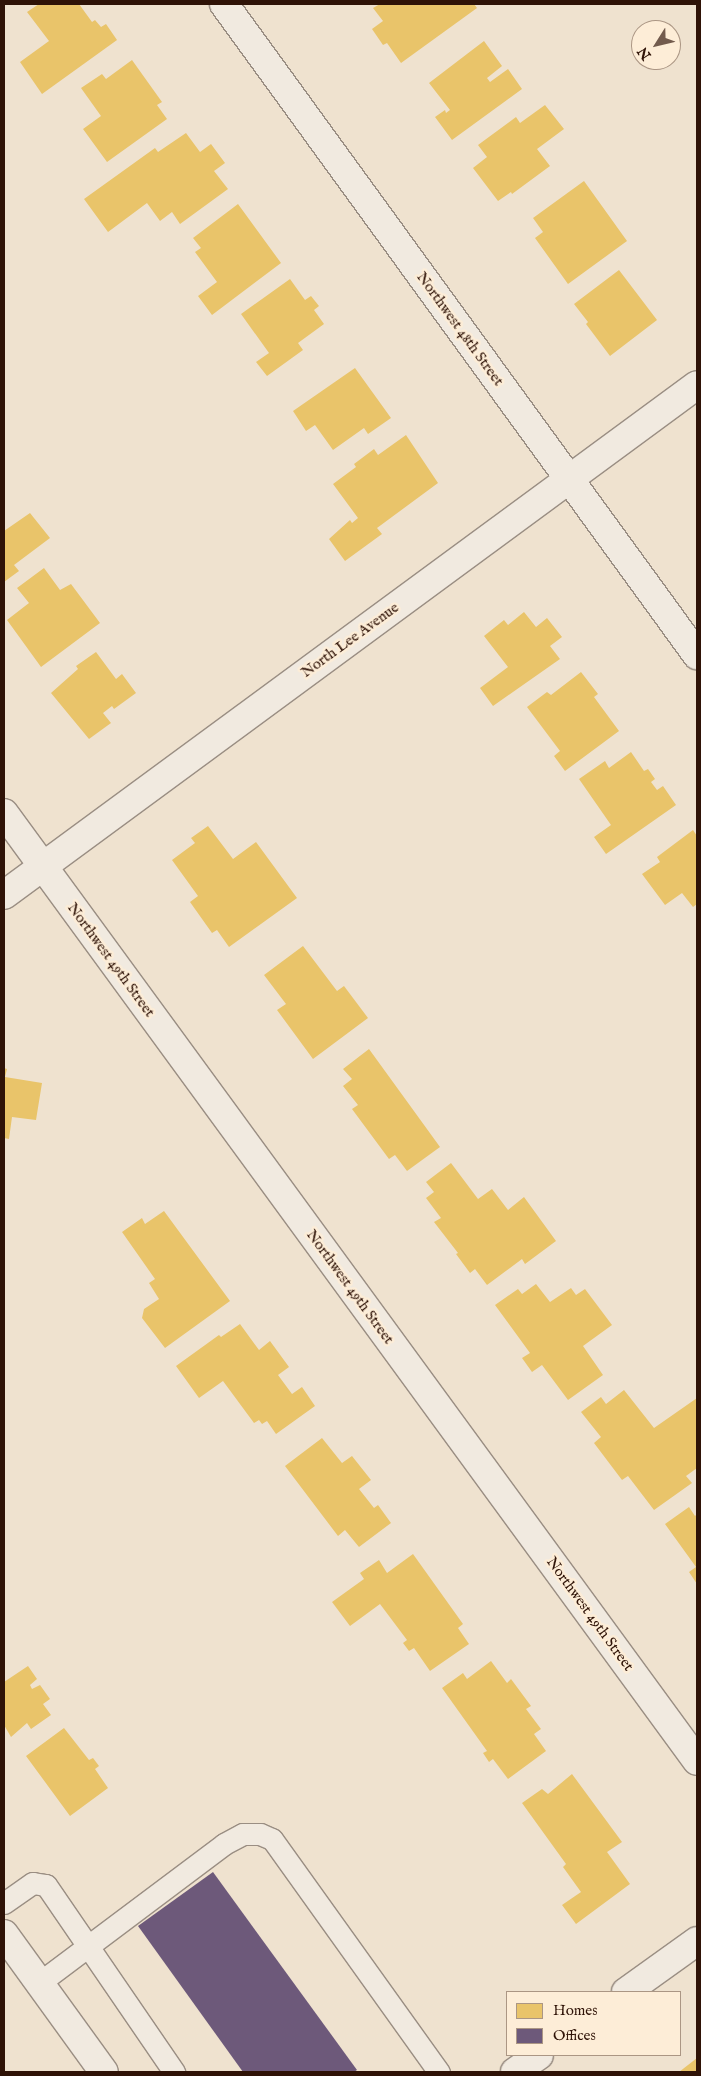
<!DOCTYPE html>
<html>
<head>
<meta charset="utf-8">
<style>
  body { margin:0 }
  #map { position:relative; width:701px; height:2076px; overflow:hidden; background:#efe2cf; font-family:"IM FELL English",serif }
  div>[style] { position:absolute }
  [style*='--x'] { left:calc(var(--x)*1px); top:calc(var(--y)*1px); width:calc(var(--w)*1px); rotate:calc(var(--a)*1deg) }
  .homes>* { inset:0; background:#e9c46a }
  .offices>* { inset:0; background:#6d597a }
  .roads { filter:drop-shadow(1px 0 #9a8e83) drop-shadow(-1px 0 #9a8e83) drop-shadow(0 1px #9a8e83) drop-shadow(0 -1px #9a8e83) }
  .service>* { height:21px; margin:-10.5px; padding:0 10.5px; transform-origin:10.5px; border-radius:10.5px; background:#f1eae0 }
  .minor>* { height:28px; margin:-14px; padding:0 14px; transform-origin:14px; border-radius:14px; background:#f1eae0 }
  .tertiary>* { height:28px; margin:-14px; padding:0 14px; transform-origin:14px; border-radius:14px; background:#f1eae0 }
  .secondary>* { height:28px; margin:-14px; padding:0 14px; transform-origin:14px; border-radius:14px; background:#f1eae0 }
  span { translate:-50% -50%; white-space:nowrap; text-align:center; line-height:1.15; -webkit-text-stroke:5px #fdedd7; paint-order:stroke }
  .street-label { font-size:15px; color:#2f1307 }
  .frame { position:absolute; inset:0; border:5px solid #2f1307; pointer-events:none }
  .legend { position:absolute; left:506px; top:1991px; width:175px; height:65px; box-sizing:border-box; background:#fdedd7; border:1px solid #ab9684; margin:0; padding:6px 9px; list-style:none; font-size:15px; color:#2f1307 }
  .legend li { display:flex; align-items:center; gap:10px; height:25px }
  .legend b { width:25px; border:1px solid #ab9684 }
  .north { position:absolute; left:631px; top:20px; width:50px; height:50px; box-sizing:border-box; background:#fdedd7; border:1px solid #ab9684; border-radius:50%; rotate:234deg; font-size:14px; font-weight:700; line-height:20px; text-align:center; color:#2f1307 }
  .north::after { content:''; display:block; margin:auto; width:18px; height:22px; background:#725b4d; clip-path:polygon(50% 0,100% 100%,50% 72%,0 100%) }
</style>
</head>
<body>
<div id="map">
  <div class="homes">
    <div style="clip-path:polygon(39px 4px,79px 4px,92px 22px,95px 20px,101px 27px,106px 24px,117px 40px,42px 94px,20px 62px,49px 41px,27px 12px)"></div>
    <div style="clip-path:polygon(380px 4px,474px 4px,477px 8px,401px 63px,387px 43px,383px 45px,372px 29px,383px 21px,373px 8px)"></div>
    <div style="clip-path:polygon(484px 41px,502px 66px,487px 78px,490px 82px,508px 69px,522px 89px,452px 140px,435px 117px,445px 110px,446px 113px,450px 110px,429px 83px)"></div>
    <div style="clip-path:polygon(132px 60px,162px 102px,157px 105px,167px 119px,107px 162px,83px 129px,101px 116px,81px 88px,102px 74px,106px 79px)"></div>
    <div style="clip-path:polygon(545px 105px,564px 129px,537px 149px,550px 166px,512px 194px,511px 192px,498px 201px,473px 168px,487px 157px,478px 145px,516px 117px,520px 123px)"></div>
    <div style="clip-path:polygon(186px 133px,200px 152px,211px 144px,225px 163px,214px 171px,228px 189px,180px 224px,172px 212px,160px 221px,147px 203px,108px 232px,84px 199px,155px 148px,158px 152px)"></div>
    <div style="clip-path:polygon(584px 181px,627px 241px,568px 284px,535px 238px,543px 232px,533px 218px)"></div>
    <div style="clip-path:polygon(238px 204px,281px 263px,212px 315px,198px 296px,217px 282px,195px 252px,201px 248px,193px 238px)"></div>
    <div style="clip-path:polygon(619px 270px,657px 320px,610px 356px,586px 324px,588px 322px,574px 304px)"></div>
    <div style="clip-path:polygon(290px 279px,305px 300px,311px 296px,319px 306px,314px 310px,324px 324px,298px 343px,303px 350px,267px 376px,256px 362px,269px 353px,241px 314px)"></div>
    <div style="clip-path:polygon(355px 368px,391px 418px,368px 434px,364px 428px,333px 450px,315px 425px,306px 431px,293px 411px)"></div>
    <div style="clip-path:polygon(406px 435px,438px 483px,377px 528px,382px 534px,345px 561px,329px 539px,350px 520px,352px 523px,358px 518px,333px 484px,356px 467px,354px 464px,374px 449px,378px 455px)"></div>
    <div style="clip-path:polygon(30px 513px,50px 538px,14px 565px,19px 571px,4px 582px,4px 531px)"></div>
    <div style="clip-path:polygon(44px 568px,60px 590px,71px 584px,100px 623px,41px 667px,7px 620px,29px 603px,17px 588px)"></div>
    <div style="clip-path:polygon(524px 612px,536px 627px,547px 618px,562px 637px,550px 646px,560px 659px,493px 706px,480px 688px,508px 667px,484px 636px,504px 620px,508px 625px)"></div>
    <div style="clip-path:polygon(96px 652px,116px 679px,122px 674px,136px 693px,114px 709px,112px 706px,103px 713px,111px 723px,89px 739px,51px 693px,78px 669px,76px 666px)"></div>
    <div style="clip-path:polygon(581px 672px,598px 694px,594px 697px,619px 731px,565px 771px,554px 756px,560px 751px,527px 707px,547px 692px,551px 695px)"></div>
    <div style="clip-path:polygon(631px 752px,644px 771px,648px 769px,655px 779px,651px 782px,657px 790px,663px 786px,676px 805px,606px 854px,594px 837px,611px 825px,579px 779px,605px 761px,609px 768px)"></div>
    <div style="clip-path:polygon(208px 826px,233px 859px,256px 842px,297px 898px,229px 947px,217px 930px,212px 933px,190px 902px,198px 896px,172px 860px,195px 843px,191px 838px)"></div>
    <div style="clip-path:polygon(693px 830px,697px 836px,697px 904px,693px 907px,682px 893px,665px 905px,642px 874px,660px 862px,657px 857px)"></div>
    <div style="clip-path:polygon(303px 946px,337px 991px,344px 986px,368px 1018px,313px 1059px,277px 1010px,286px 1004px,264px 975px)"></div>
    <div style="clip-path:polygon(369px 1049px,440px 1147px,407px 1171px,395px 1155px,389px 1159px,352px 1109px,358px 1105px,343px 1086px,352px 1079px,343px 1069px)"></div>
    <div style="clip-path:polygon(4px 1068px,7px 1069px,5px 1077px,42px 1083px,36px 1120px,12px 1117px,9px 1139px,4px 1138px)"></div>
    <div style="clip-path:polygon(451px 1163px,478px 1199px,492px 1189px,508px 1210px,524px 1197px,556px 1241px,525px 1264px,522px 1259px,487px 1285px,475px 1269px,470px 1273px,456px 1254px,458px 1253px,434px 1222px,441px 1218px,426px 1198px,434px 1192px,426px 1182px)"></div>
    <div style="clip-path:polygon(164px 1211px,230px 1301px,165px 1348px,142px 1318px,144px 1309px,159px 1299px,149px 1283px,155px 1279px,122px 1232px,142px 1218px,145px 1224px)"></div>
    <div style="clip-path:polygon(536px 1284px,550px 1302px,571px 1288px,576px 1295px,585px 1289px,612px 1325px,583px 1346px,603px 1375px,568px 1400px,542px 1365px,532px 1372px,522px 1358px,530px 1353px,495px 1305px,518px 1289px,522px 1294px)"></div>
    <div style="clip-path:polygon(240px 1324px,259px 1350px,270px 1341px,289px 1367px,278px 1375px,292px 1394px,302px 1387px,315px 1406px,276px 1434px,267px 1421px,262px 1424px,259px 1420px,254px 1423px,223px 1381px,199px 1398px,176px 1366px,219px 1335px,221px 1337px)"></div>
    <div style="clip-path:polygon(624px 1390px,654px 1428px,697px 1398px,697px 1468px,686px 1476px,692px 1483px,654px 1510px,628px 1476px,622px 1480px,594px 1443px,601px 1437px,581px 1412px,601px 1397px,606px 1404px)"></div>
    <div style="clip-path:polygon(322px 1438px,342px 1463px,352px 1456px,371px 1480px,359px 1489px,374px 1508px,378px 1505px,391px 1523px,359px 1547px,345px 1530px,338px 1536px,285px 1466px)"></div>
    <div style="clip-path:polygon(689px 1507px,695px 1516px,697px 1514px,697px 1584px,689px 1572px,696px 1567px,665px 1524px)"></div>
    <div style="clip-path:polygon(413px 1554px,463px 1624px,458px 1628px,469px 1644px,430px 1671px,414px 1648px,409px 1651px,403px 1643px,407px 1640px,380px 1604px,350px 1626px,332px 1602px,364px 1579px,360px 1573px,379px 1560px,387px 1573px)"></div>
    <div style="clip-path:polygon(491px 1661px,507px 1683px,511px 1679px,531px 1706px,526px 1709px,541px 1729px,534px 1734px,546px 1751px,508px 1779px,493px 1759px,489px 1762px,483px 1753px,487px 1751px,442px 1688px,463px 1673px,467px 1679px)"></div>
    <div style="clip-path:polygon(28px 1666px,37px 1679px,30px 1685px,32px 1689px,40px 1685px,50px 1699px,43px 1704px,51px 1715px,31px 1729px,27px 1723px,11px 1737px,4px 1725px,4px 1682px)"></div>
    <div style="clip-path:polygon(64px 1728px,89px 1760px,93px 1758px,99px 1766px,95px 1769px,108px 1788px,70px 1816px,26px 1756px)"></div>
    <div style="clip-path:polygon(572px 1774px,622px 1842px,607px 1852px,630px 1884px,576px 1924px,562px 1905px,581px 1892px,563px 1867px,566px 1864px,522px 1803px,542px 1789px,548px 1794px)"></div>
    <div style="clip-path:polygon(697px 2058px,697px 2072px,679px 2072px)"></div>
  </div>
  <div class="offices">
    <div style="clip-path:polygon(213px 1872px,357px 2070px,354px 2072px,243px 2072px,138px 1926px)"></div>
  </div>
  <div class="roads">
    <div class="service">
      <div style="--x:4;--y:1903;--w:35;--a:-35"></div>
      <div style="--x:33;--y:1883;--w:13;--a:9"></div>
      <div style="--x:46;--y:1885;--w:227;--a:55.6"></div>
      <div style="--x:39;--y:1983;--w:231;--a:-36.9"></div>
      <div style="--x:224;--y:1844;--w:21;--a:-28"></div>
      <div style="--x:243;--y:1834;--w:17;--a:0"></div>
      <div style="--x:260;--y:1834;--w:13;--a:23"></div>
      <div style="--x:272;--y:1839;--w:287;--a:54.4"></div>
    </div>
    <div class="minor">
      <div style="--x:224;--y:4;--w:805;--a:54"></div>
      <div style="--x:4;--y:813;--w:1174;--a:53.83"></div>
      <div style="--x:4;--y:895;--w:860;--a:-36.35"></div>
    </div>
    <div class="tertiary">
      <div style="--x:626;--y:1992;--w:87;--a:-35.7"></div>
      <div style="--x:515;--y:2072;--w:29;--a:-35"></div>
    </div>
    <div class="secondary">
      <div style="--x:4;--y:1934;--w:170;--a:54.1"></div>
    </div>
  </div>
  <div class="street-label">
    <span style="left:460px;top:329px;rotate:54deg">Northwest 48th Street</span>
    <span style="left:350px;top:640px;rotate:-36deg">North Lee Avenue</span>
    <span style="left:111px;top:960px;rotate:54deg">Northwest 49th Street</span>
    <span style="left:350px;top:1287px;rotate:54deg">Northwest 49th Street</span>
    <span style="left:590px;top:1614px;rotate:54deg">Northwest 49th Street</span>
  </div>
  <div class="frame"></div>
  <ul class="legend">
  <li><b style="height:14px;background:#e9c46a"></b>Homes</li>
  <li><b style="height:14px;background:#6d597a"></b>Offices</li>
  </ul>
  <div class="north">N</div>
</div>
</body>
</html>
